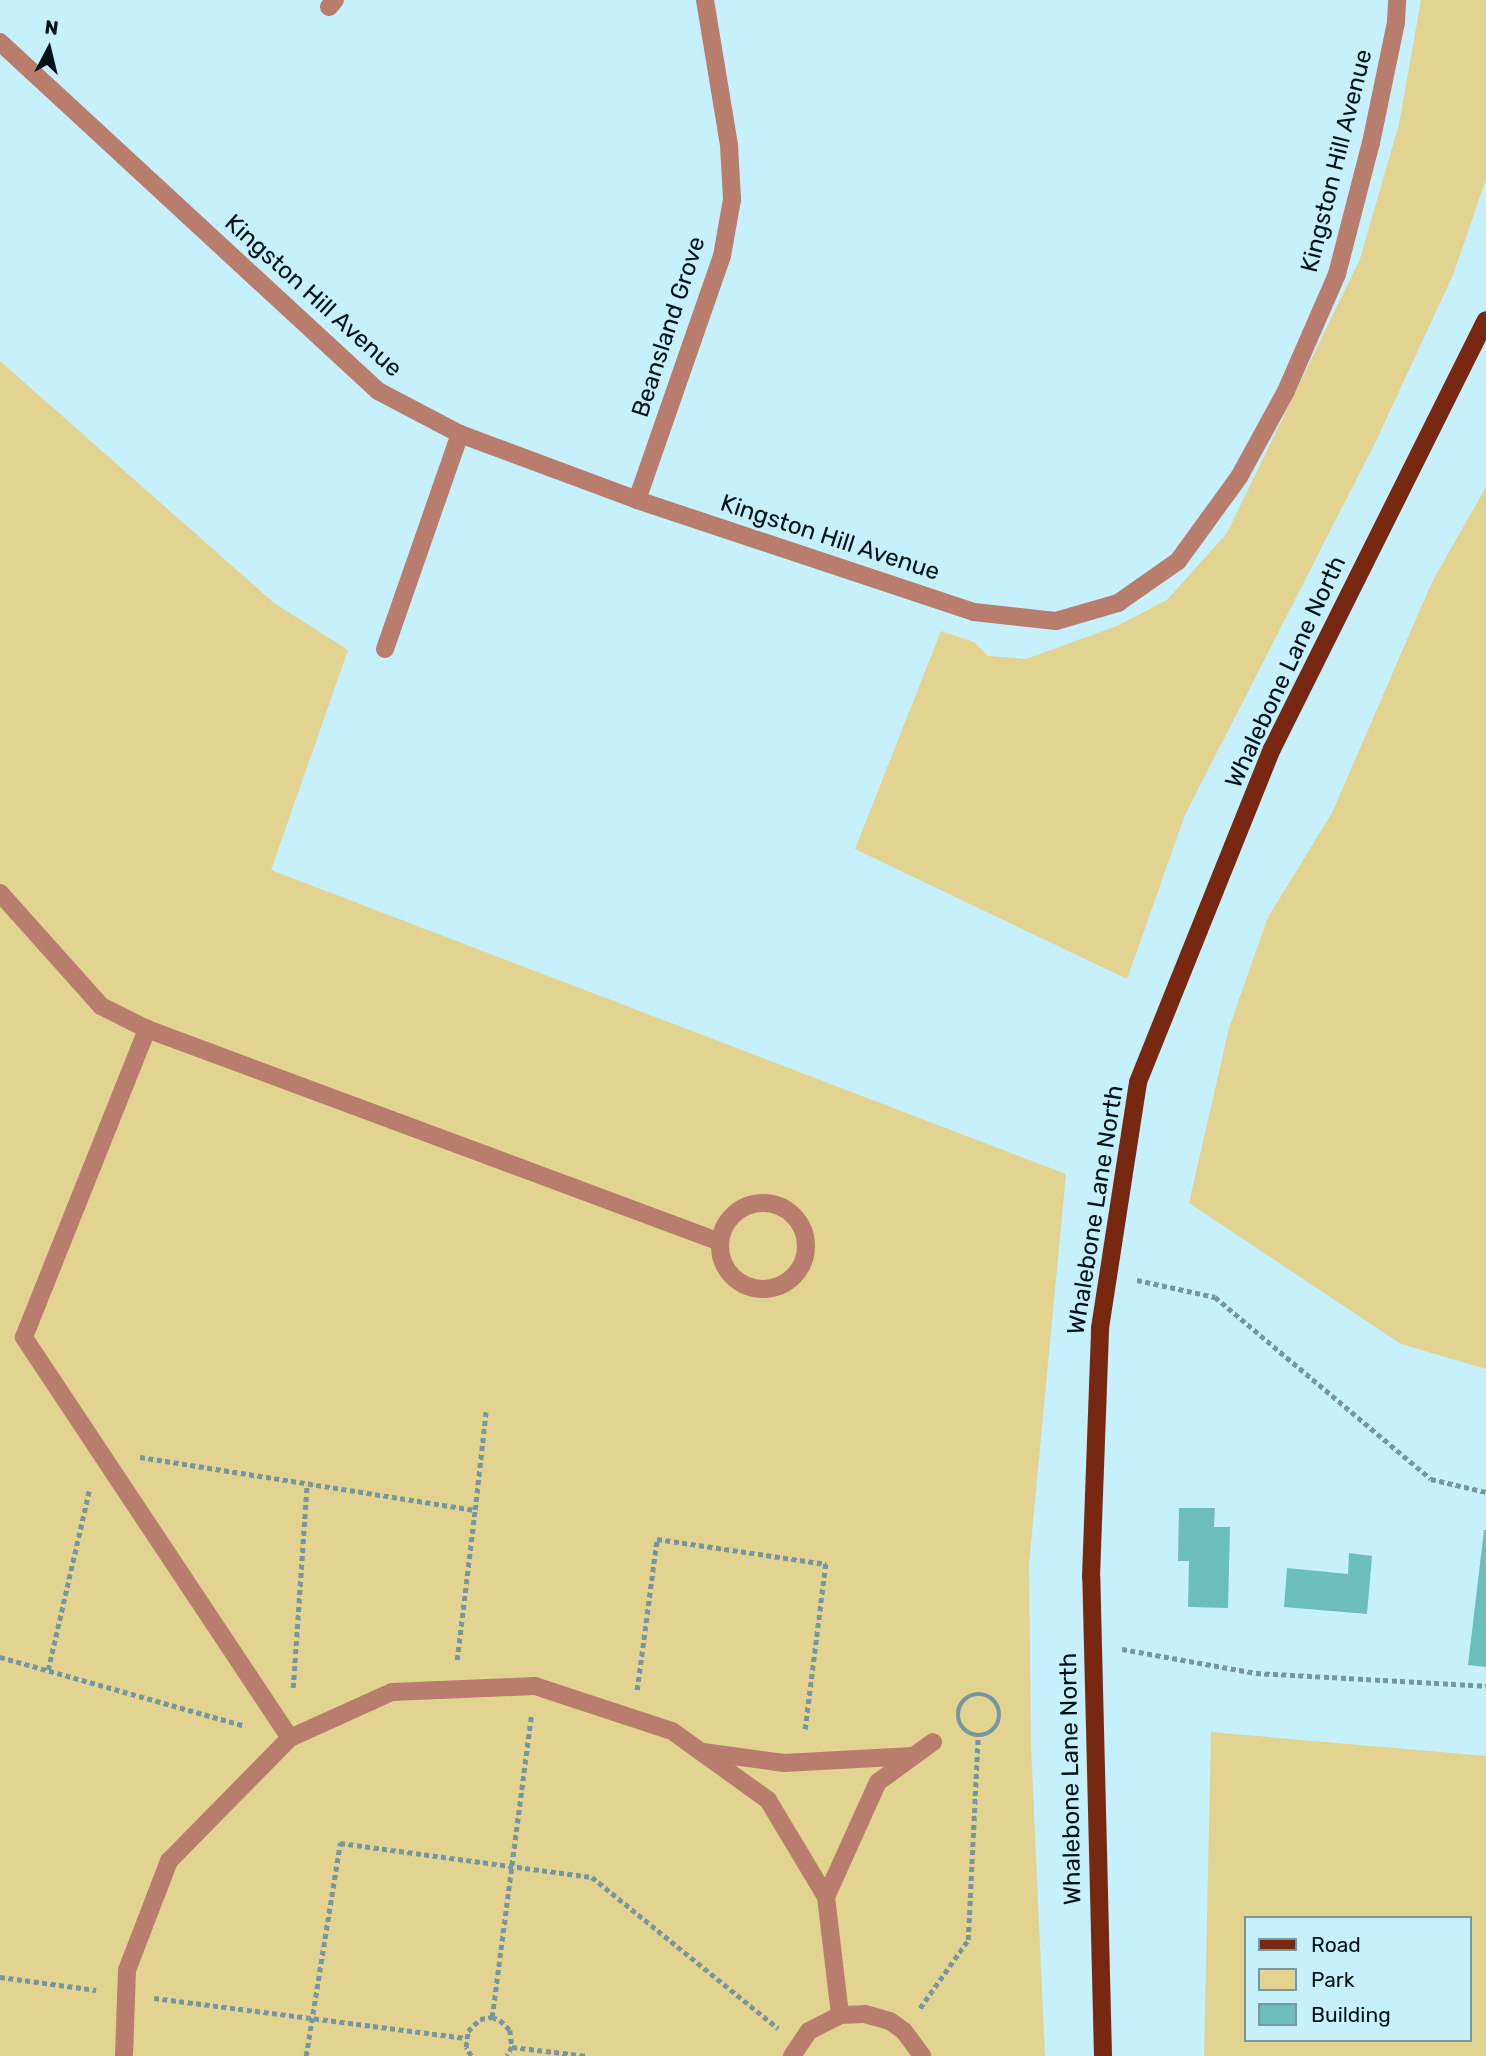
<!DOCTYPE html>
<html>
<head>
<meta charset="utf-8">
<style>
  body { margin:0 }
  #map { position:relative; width:1486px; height:2056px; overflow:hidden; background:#c5f0fc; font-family:Rubik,sans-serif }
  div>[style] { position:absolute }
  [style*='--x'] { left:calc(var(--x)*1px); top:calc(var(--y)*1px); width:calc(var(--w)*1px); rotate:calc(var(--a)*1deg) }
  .green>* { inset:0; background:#e2d390 }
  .building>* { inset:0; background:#6cbdbe }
  .path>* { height:4.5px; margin-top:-2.25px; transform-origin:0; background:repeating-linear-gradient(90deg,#7697a0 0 5px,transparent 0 8.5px) }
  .path>.ring { margin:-2.25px; padding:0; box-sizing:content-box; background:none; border:4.5px solid #7697a0; border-radius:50% }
  .lane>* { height:18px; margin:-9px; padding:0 9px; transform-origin:9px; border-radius:9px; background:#b87d6d }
  .lane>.ring { margin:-9px; padding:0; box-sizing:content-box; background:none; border:18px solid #b87d6d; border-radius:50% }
  .street>* { height:18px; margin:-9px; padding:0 9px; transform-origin:9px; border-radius:9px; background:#b87d6d }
  .primary>* { height:18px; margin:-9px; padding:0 9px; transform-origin:9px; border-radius:9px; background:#782811 }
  span { translate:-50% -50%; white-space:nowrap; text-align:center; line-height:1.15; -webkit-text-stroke:6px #c5f0fc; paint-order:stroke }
  .street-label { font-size:24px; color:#001319 }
  .legend { position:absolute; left:1244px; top:1916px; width:228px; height:126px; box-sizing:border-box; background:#c5f0fc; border:2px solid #7698a1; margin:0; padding:9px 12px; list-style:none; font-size:21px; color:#001319 }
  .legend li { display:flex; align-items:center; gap:14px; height:35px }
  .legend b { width:35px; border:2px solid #7698a1 }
  .north { position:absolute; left:14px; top:14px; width:70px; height:70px; -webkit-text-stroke:5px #c5f0fc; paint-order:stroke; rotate:7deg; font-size:19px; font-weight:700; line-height:28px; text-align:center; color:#001319 }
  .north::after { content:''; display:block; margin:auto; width:24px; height:32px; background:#001319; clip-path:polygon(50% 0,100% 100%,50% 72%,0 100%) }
</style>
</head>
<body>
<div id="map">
  <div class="green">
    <div style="clip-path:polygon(1421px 0,1486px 0,1486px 179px,1453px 275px,1376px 441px,1185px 815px,1127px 979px,855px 849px,941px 631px,974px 642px,988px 656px,1026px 659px,1117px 626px,1167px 600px,1227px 533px,1360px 259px,1399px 124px)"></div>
    <div style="clip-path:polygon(0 361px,274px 603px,348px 650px,271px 870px,1066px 1174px,1029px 1564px,1031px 1746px,1045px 2056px,0 2056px)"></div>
    <div style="clip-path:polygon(1486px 487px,1486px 1369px,1401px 1344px,1189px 1203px,1229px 1028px,1268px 917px,1332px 813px,1432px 582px)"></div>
    <div style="clip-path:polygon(evenodd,1211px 1732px,1486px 1756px,1486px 2056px,1204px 2056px,1211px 1732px,1246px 1918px,1470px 1918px,1470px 2040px,1246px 2040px,1246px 1918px)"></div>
  </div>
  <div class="building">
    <div style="clip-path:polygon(1179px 1508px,1215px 1508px,1214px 1527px,1230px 1527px,1228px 1608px,1188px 1607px,1189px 1561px,1178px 1561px)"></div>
    <div style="clip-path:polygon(1484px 1530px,1486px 1530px,1486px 1667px,1468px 1665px)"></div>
    <div style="clip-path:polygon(1349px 1553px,1372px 1556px,1367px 1614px,1284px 1607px,1287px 1568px,1348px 1574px)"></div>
  </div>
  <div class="path">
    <div style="--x:1137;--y:1280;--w:80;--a:12.3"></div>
    <div style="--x:1215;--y:1297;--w:282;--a:40.1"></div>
    <div style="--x:1431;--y:1479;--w:57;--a:13.3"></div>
    <div style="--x:140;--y:1457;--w:339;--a:9"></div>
    <div style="--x:475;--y:1510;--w:101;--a:-83.7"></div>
    <div style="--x:1122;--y:1649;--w:136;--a:10.2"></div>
    <div style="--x:1256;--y:1673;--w:230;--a:3.2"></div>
    <div style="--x:0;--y:1657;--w:255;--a:15.7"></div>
    <div style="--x:457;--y:1660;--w:151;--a:-83.2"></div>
    <div style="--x:48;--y:1670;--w:184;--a:-77.1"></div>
    <div style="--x:293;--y:1688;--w:203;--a:-86.1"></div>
    <div style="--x:637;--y:1690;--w:152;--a:-82.5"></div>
    <div style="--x:657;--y:1539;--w:171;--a:8.4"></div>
    <div style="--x:826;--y:1564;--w:169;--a:97.1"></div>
    <div class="ring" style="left:958px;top:1694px;width:37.5px;height:37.5px"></div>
    <div style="--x:0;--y:1977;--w:97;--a:7.7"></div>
    <div style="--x:154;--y:1998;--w:314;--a:7.3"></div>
    <div style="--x:920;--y:2008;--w:83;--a:-54.8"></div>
    <div style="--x:968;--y:1940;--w:203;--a:-87.2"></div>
    <div style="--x:492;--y:2017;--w:304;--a:-82.6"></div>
    <div style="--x:512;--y:2047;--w:76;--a:6.8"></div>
    <div style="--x:306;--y:2056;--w:216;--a:-80.9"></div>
    <div style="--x:340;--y:1843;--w:254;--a:7.7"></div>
    <div style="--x:592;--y:1877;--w:240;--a:39.1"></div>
    <div style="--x:471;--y:2056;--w:10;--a:-119"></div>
    <div style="--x:466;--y:2047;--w:16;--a:-83"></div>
    <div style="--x:468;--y:2031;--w:17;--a:-45"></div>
    <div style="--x:480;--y:2019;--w:12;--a:-9"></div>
    <div style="--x:492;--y:2017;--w:9;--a:21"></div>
    <div style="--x:500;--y:2020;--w:14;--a:45"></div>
    <div style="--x:510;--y:2030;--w:17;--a:83"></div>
    <div style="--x:512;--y:2047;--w:10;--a:119"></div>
  </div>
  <div class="lane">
    <div style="--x:329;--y:7;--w:9;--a:-49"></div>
    <div style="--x:385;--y:649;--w:228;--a:-70.8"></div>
    <div style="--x:0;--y:893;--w:152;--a:48.2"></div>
    <div style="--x:101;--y:1006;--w:51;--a:26.6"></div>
    <div class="ring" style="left:720px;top:1203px;width:68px;height:68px"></div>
    <div style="--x:290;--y:1738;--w:481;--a:-123.6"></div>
    <div style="--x:24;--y:1337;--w:332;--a:-68.2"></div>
    <div style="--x:147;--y:1029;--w:611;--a:20.39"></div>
    <div style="--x:703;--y:1752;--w:82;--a:7.7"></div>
    <div style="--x:784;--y:1763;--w:129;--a:-3.1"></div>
    <div style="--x:826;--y:1897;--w:126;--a:-65.7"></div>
    <div style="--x:878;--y:1782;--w:68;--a:-36"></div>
    <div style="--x:124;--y:2056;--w:86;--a:-88"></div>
    <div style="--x:127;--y:1970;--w:117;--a:-68.9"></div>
    <div style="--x:169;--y:1861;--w:173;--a:-45.5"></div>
    <div style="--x:290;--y:1738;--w:112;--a:-24.3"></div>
    <div style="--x:392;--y:1692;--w:143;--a:-2.4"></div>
    <div style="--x:535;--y:1686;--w:144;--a:18.2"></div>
    <div style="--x:672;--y:1731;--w:118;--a:35.7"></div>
    <div style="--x:768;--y:1800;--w:113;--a:59.1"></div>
    <div style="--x:826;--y:1897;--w:119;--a:83.2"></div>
    <div style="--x:792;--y:2056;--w:30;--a:-56"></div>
    <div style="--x:809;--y:2031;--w:35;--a:-27"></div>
    <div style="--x:840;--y:2015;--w:25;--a:-2"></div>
    <div style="--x:865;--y:2014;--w:26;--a:16"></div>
    <div style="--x:890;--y:2021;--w:17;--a:36"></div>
    <div style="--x:904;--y:2031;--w:31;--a:54"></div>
  </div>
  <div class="street">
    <div style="--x:0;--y:42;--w:514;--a:42.72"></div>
    <div style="--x:378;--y:391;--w:93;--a:27.7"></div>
    <div style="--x:460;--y:434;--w:189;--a:20.4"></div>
    <div style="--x:637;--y:500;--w:355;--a:18.4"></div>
    <div style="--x:974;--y:612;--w:82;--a:6.3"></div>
    <div style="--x:1056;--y:621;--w:65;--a:-16.2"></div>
    <div style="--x:1118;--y:603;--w:73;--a:-35"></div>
    <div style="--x:1178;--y:561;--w:104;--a:-54"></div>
    <div style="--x:1239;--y:477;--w:98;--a:-61.3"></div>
    <div style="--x:1286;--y:391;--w:128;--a:-66.4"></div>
    <div style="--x:1337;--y:274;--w:135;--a:-75.5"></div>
    <div style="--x:1371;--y:143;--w:124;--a:-78.3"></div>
    <div style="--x:1396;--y:22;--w:22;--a:-87"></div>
    <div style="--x:637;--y:500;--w:258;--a:-70.8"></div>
    <div style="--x:722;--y:256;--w:58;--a:-80"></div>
    <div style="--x:732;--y:199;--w:54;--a:-93.2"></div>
    <div style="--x:729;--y:145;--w:147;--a:-99.4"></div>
  </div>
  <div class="primary">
    <div style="--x:1103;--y:2056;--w:479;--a:-91.4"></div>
    <div style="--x:1091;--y:1577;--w:249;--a:-87.9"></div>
    <div style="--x:1100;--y:1328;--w:249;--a:-81.2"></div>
    <div style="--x:1138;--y:1082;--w:359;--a:-68.1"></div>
    <div style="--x:1272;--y:749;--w:479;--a:-63.5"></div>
  </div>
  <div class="street-label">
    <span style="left:1337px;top:161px;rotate:-76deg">Kingston Hill Avenue</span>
    <span style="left:313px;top:296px;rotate:42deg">Kingston Hill Avenue</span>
    <span style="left:669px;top:327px;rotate:-72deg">Beansland Grove</span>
    <span style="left:830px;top:538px;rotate:18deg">Kingston Hill Avenue</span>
    <span style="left:1286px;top:672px;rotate:-65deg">Whalebone Lane North</span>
    <span style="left:1096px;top:1210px;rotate:-81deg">Whalebone Lane North</span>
    <span style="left:1071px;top:1779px;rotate:-91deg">Whalebone Lane North</span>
  </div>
  <ul class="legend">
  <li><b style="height:9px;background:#782811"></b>Road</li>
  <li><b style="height:19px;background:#e2d390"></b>Park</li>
  <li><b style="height:19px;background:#6cbdbe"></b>Building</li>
  </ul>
  <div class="north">N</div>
</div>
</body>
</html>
